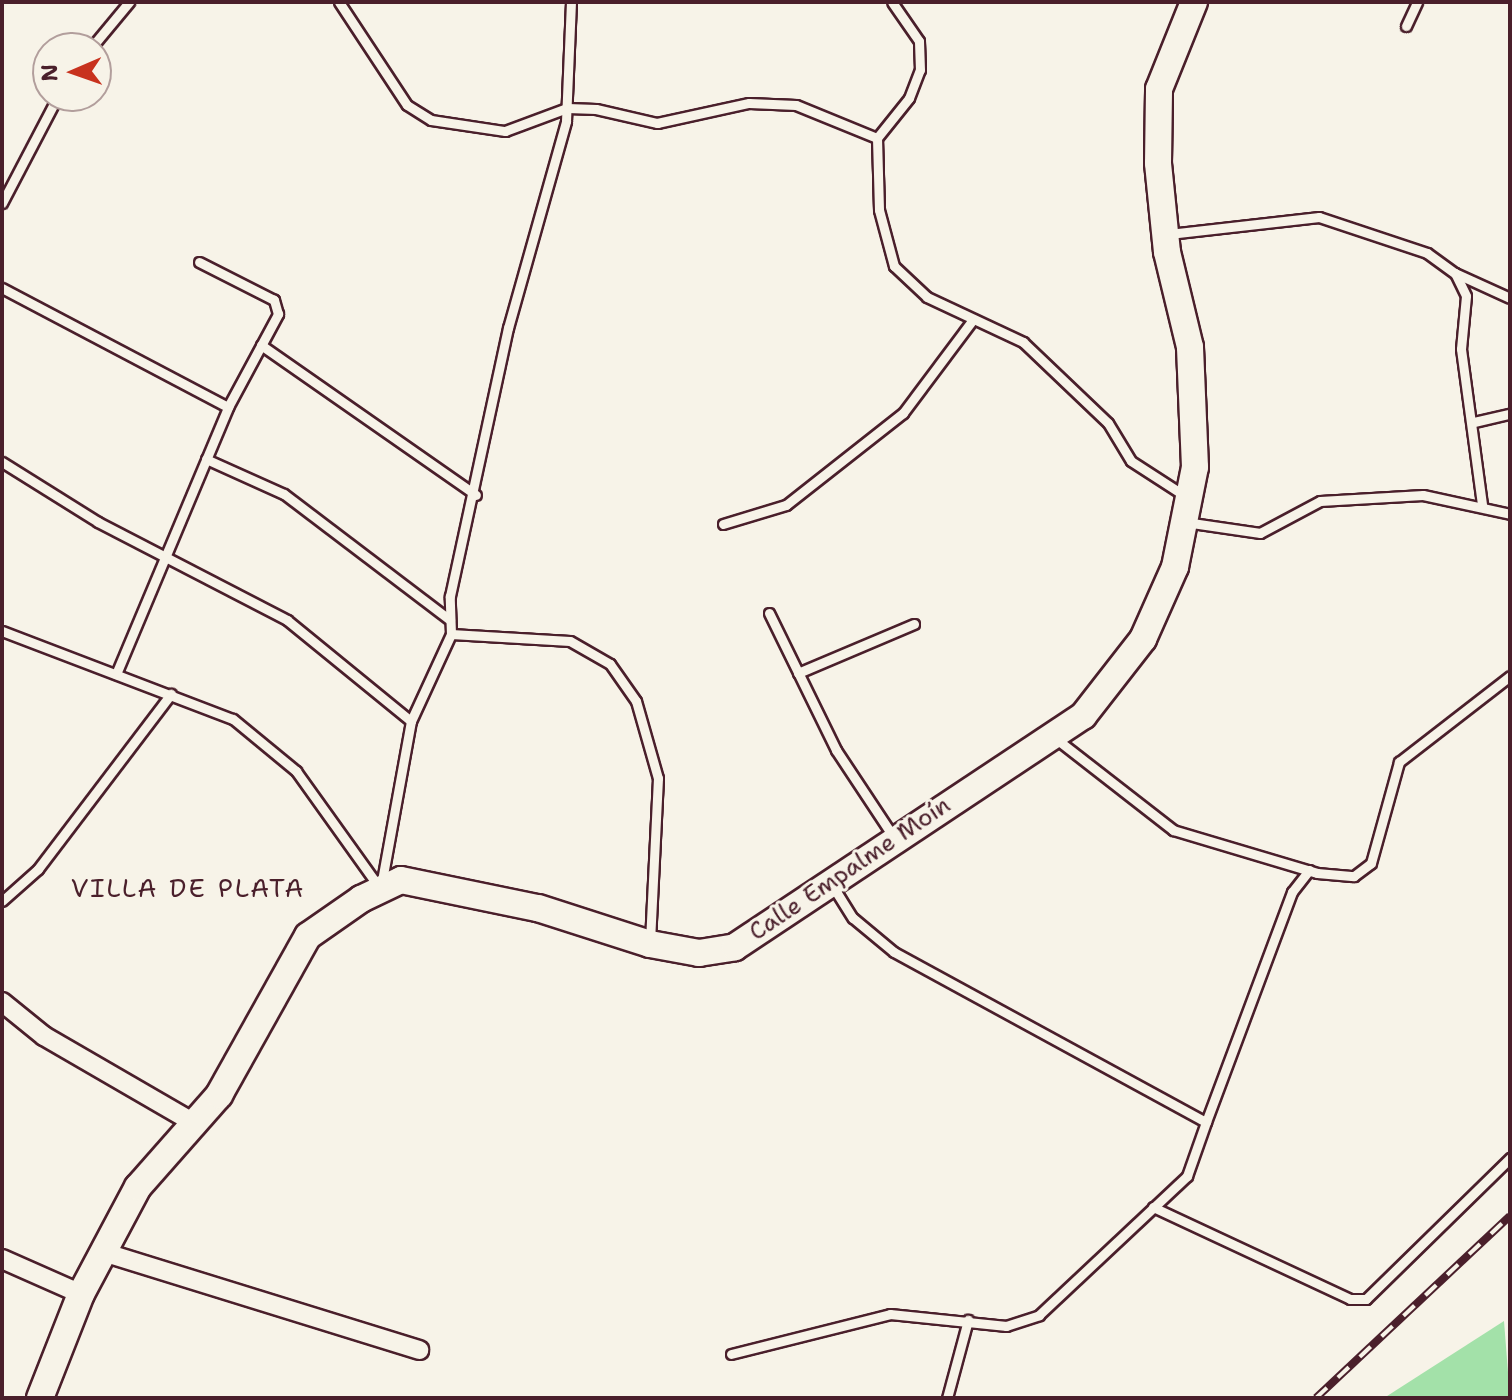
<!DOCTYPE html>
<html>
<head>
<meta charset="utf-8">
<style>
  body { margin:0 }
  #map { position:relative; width:1512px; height:1400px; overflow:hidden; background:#f7f3e8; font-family:"Shantell Sans",sans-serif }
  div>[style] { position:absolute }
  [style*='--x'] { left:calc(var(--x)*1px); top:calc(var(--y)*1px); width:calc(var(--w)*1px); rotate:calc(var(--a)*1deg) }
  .green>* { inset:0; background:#a3e1a9 }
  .roads { filter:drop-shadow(2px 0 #4a1f2b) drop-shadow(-2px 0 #4a1f2b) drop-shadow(0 2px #4a1f2b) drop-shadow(0 -2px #4a1f2b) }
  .lane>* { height:9px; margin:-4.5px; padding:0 4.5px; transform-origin:4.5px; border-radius:4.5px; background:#f7f3e8 }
  .street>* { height:18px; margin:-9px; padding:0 9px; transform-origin:9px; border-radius:9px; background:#f7f3e8 }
  .secondary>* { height:26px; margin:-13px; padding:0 13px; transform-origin:13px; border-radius:13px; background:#f7f3e8 }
  .rail>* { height:8px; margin-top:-4px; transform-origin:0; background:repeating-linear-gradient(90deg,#f7f3e8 0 15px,#4a1f2b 0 30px); box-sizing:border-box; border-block:2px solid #4a1f2b }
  span { translate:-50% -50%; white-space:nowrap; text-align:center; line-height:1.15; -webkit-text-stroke:6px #f7f3e8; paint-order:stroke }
  .street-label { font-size:24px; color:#4a1f2b }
  .neighbourhood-label { font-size:26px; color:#4a1f2b; letter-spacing:2px }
  .frame { position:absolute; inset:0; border:4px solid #4a1f2b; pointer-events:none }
  .north { position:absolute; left:32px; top:32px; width:80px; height:80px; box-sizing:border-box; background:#f7f3e8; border:2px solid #b29e9c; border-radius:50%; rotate:268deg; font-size:22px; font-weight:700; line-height:32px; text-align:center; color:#4a1f2b }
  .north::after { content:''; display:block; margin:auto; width:28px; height:36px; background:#c8321e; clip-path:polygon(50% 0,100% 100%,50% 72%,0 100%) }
</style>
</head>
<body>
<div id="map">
  <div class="green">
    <div style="clip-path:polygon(1504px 1321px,1510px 1398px,1384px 1398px)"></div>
  </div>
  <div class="roads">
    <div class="lane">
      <div style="--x:339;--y:2;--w:123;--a:56.6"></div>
      <div style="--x:407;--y:105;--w:28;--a:32"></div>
      <div style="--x:431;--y:120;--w:75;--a:8.5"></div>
      <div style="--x:505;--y:131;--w:66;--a:-20.4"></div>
      <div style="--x:567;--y:108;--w:29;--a:2"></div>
      <div style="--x:596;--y:109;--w:63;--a:12.9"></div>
      <div style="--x:657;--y:123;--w:94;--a:-12.3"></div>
      <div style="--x:749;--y:103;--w:47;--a:2.4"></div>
      <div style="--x:796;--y:105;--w:87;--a:22.2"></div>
      <div style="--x:877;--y:138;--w:72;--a:88.4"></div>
      <div style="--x:879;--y:210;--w:58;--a:75"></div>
      <div style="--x:894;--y:266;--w:45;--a:43.2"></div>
      <div style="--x:927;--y:297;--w:106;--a:25.1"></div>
      <div style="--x:1023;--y:342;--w:117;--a:43.6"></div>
      <div style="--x:1108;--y:423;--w:44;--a:58.8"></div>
      <div style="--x:1131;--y:461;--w:64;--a:32.9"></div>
      <div style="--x:1406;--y:26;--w:26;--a:-65"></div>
      <div style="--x:91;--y:48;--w:60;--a:-50.4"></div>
      <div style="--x:877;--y:138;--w:51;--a:-51.3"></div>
      <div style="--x:909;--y:98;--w:30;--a:-69"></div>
      <div style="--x:920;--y:70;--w:29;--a:-92"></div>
      <div style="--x:919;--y:41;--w:47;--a:-124.7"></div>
      <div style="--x:2;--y:203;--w:121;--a:-62.4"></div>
      <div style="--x:1169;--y:234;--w:151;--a:-6.5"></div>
      <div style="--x:1319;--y:217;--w:114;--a:18.4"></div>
      <div style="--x:1427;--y:253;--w:34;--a:36"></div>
      <div style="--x:1455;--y:273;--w:25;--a:64"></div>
      <div style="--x:1466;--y:296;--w:53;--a:95.4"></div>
      <div style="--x:1461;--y:349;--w:157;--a:82.3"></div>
      <div style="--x:1455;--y:273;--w:60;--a:24.4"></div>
      <div style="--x:2;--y:288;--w:255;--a:27.8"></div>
      <div style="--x:261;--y:345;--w:262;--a:34.9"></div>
      <div style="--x:1474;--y:422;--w:37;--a:-13"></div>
      <div style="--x:206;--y:459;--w:85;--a:24.2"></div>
      <div style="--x:284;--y:494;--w:208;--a:37.2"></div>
      <div style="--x:2;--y:462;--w:113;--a:32"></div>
      <div style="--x:98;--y:522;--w:213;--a:27.4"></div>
      <div style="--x:287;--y:620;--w:160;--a:39.2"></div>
      <div style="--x:1185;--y:522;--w:76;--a:8.3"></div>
      <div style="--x:1260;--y:533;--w:68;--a:-28.1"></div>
      <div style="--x:1320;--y:501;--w:103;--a:-3.3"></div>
      <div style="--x:1423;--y:495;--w:89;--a:12.3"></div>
      <div style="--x:723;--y:524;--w:66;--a:-16.8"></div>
      <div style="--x:786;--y:505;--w:149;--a:-38.2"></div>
      <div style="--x:903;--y:413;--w:114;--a:-53.2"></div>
      <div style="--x:769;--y:613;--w:153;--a:63.9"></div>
      <div style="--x:836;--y:750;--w:107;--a:56.5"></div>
      <div style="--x:2;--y:631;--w:247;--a:20.9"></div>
      <div style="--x:233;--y:719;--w:82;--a:39.5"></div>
      <div style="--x:296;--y:771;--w:143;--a:54.4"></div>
      <div style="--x:451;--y:634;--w:119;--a:3.4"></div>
      <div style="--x:570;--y:641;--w:46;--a:29.9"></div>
      <div style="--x:610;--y:664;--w:45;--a:54.9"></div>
      <div style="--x:636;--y:701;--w:80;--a:74.1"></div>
      <div style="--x:658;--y:778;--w:163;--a:92.8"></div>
      <div style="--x:798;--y:673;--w:126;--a:-22.9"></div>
      <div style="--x:116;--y:674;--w:290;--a:-67.2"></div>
      <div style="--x:228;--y:407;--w:106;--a:-61.7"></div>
      <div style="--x:278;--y:314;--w:15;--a:-106"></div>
      <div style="--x:274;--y:300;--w:84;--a:-153.1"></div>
      <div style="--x:1055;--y:738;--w:150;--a:37.9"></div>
      <div style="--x:1173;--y:830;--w:150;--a:16.6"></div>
      <div style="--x:1317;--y:873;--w:37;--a:5"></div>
      <div style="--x:1354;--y:876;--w:21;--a:-37"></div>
      <div style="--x:1371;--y:863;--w:105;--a:-74.5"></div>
      <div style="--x:1399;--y:762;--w:140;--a:-37.8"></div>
      <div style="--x:832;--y:885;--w:39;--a:58"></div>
      <div style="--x:853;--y:918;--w:53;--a:39.7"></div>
      <div style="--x:894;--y:952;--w:355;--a:28.6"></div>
      <div style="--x:1206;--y:1122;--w:246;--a:-69.5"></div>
      <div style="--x:1292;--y:892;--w:28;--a:-52"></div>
      <div style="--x:381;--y:886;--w:168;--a:-79.7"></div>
      <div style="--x:411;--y:721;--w:96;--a:-65.3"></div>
      <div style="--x:451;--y:634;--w:38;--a:-92"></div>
      <div style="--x:450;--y:596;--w:274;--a:-77.8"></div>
      <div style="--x:508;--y:328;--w:215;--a:-74.3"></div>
      <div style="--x:566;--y:121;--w:119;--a:-87.6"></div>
      <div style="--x:2;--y:901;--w:48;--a:-41.6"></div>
      <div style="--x:38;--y:869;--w:220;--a:-52.8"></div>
      <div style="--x:1153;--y:1207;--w:217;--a:25"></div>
      <div style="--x:1350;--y:1299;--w:16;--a:0"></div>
      <div style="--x:1366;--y:1299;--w:202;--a:-44.4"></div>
      <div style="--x:731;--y:1354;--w:164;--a:-14.1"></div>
      <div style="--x:890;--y:1314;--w:117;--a:5.9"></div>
      <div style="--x:1006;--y:1326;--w:35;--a:-18"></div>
      <div style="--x:1039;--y:1315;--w:203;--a:-43.2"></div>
      <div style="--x:1187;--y:1176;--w:57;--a:-70.6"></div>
      <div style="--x:947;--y:1398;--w:81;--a:-74.9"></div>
    </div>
    <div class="street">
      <div style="--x:2;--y:1002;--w:54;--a:39"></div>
      <div style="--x:44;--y:1036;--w:173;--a:30.1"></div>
      <div style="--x:106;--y:1253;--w:328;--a:17.2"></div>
      <div style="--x:2;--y:1259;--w:86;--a:23.9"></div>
    </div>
    <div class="secondary">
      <div style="--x:40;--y:1398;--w:112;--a:-68.5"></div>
      <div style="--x:81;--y:1294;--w:121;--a:-62"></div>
      <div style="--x:138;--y:1187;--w:123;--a:-48.6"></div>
      <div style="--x:219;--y:1095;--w:182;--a:-60.8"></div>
      <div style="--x:308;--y:936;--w:65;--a:-34.9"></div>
      <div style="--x:361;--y:899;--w:44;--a:-25.4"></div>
      <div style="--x:401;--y:880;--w:140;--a:11.6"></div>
      <div style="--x:538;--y:908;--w:118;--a:17.8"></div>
      <div style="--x:650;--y:944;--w:50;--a:10.4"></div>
      <div style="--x:699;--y:953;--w:36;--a:-9"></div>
      <div style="--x:735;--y:947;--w:418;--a:-33.6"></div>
      <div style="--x:1083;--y:716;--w:98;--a:-52.1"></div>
      <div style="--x:1143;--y:639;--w:79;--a:-66"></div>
      <div style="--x:1175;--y:567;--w:102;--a:-78.7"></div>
      <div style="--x:1195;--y:467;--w:120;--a:-92.4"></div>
      <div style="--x:1190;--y:347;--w:98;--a:-103.6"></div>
      <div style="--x:1167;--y:252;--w:89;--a:-95.8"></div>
      <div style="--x:1158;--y:163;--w:74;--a:-89.2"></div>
      <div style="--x:1159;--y:89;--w:94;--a:-68.1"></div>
    </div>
  </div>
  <div class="rail">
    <div style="--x:1316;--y:1398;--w:266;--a:-43.2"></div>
  </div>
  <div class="street-label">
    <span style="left:850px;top:869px;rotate:-34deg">Calle Empalme Moín</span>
  </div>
  <div class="neighbourhood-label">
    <span style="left:188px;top:888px">VILLA DE PLATA</span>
  </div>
  <div class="frame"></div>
  <div class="north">N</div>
</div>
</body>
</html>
